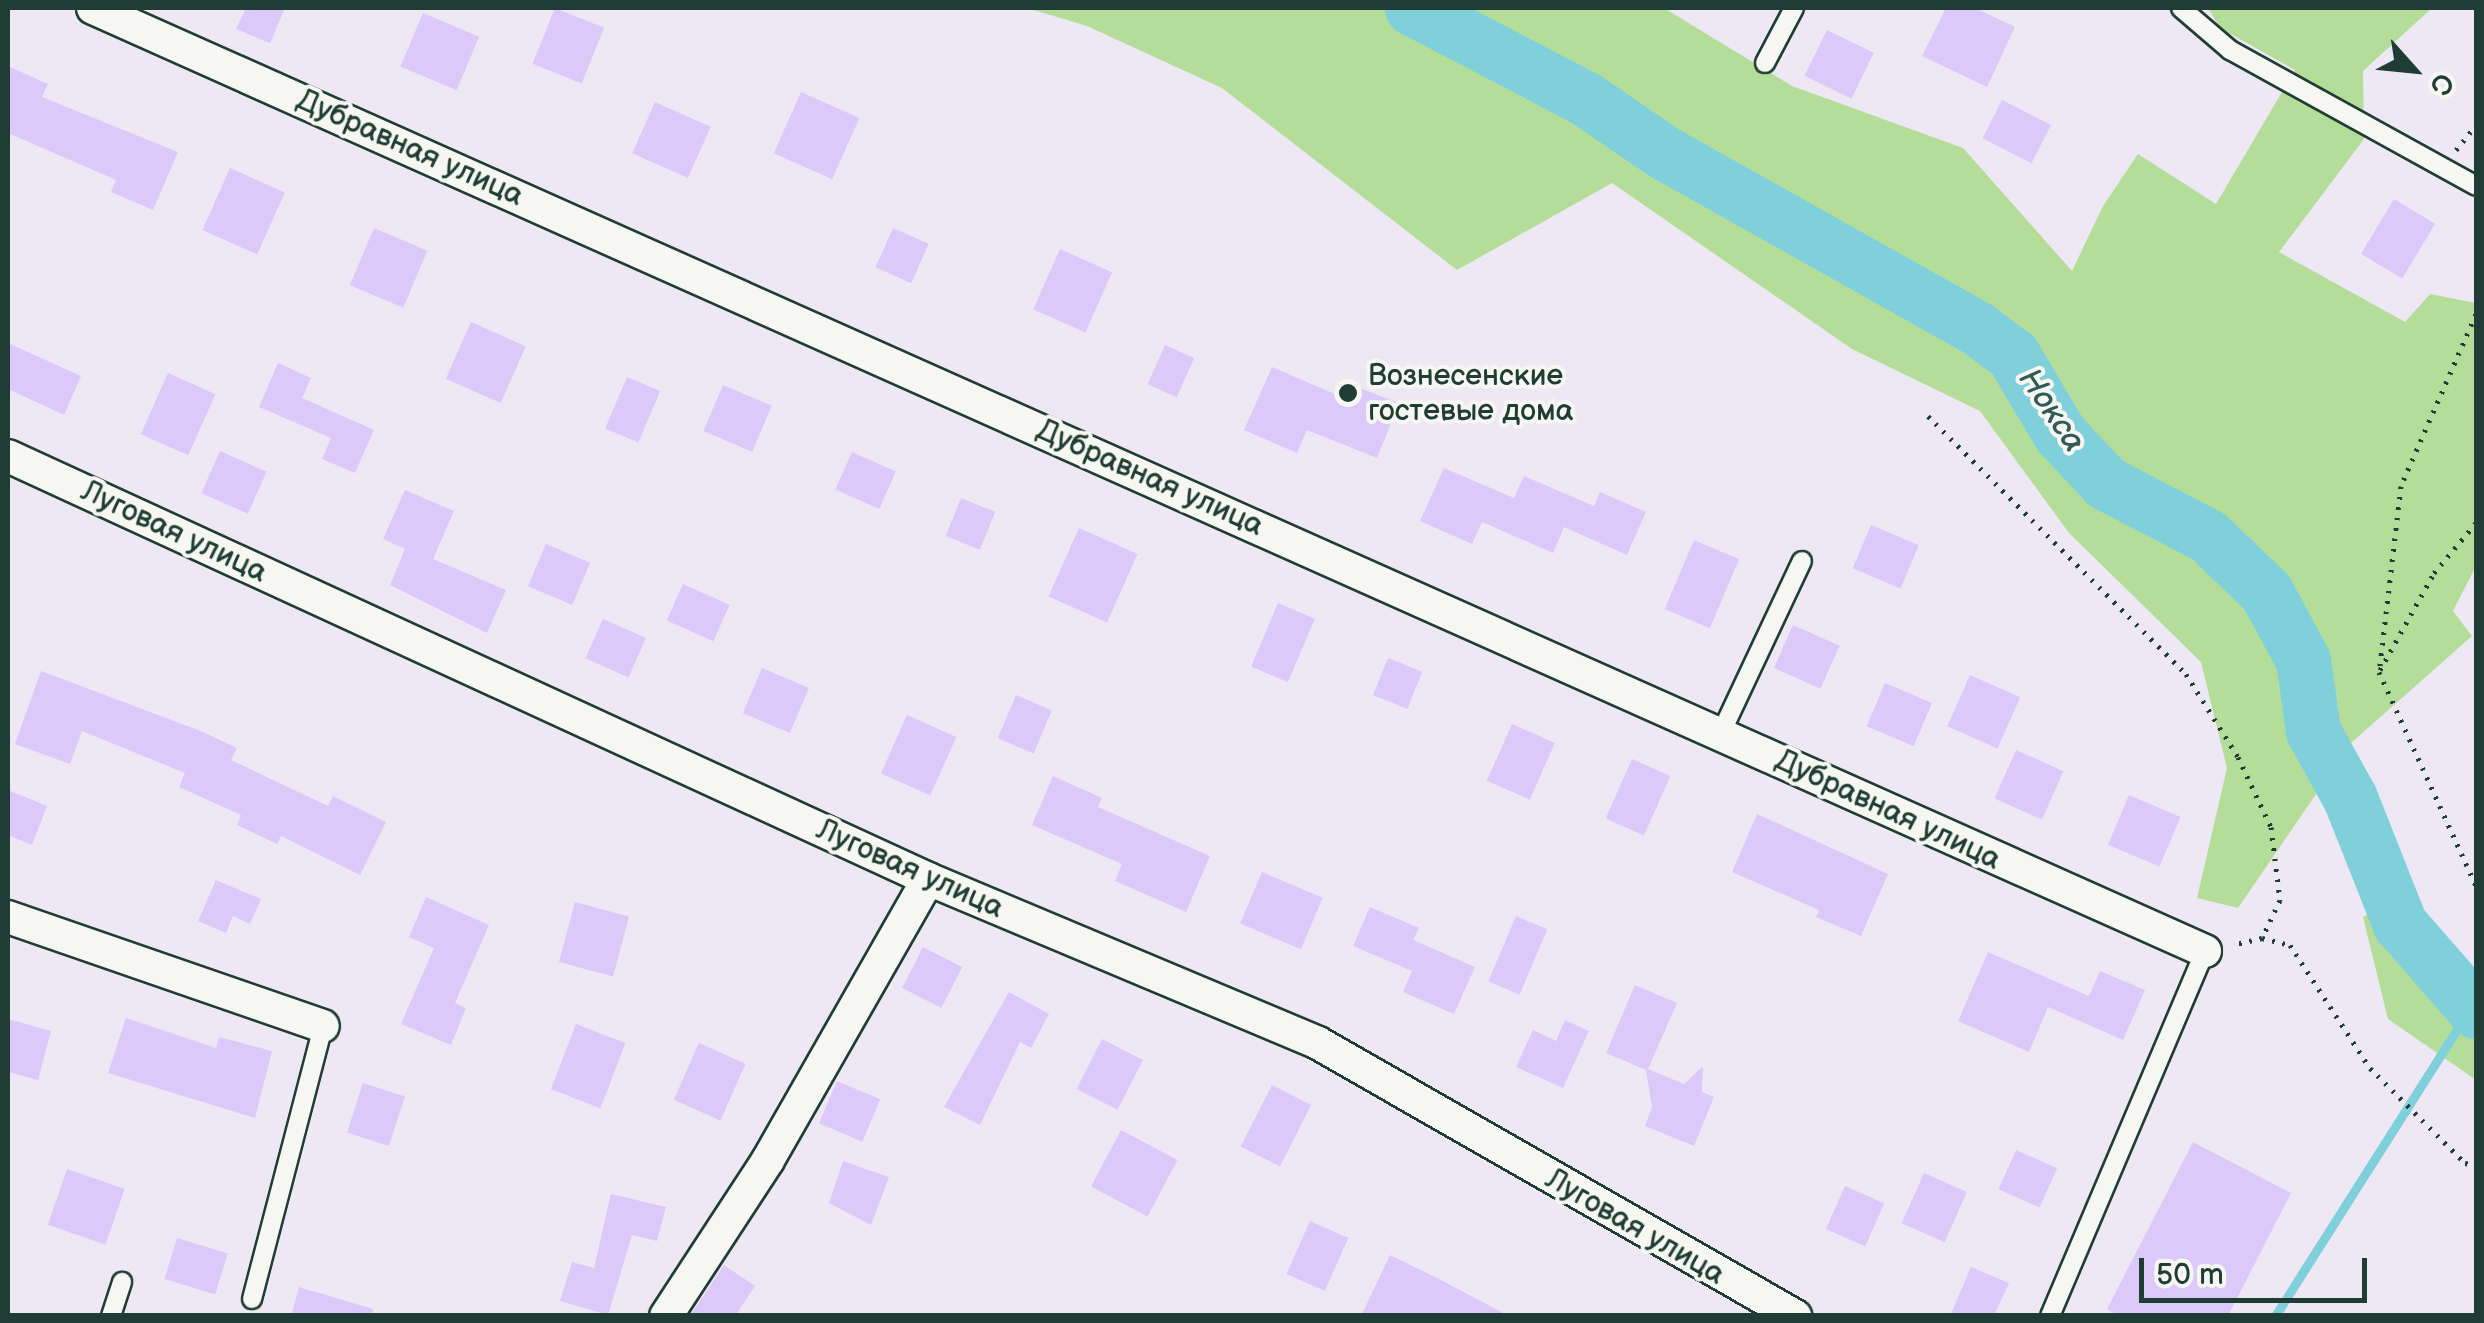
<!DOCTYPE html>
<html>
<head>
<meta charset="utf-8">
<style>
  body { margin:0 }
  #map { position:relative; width:2484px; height:1323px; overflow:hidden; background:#eee8f4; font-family:"Balsamiq Sans",sans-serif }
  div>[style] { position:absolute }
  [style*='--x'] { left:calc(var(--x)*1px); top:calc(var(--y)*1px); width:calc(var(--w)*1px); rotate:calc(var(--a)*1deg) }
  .green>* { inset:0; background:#b3dd99 }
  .stream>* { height:9px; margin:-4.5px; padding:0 4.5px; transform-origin:4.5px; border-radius:4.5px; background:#80d0dc }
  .river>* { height:55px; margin:-27.5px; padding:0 27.5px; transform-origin:27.5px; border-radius:27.5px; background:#80d0dc }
  .building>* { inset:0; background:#dcc9fa; transform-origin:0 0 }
  .path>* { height:5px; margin-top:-2.5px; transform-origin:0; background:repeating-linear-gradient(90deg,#1f3d34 0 2.5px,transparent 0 10.5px) }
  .roads { filter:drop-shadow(2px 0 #1f3d34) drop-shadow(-2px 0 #1f3d34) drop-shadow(0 2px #1f3d34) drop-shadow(0 -2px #1f3d34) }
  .service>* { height:18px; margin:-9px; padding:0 9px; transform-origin:9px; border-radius:9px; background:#f6f6f2 }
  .minor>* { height:32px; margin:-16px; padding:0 16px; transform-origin:16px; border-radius:16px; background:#f6f6f2 }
  .dots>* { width:28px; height:28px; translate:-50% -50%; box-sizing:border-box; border:5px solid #f6f6f2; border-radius:50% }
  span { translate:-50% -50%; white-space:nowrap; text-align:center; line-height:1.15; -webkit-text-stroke:8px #f6f6f2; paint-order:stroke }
  .street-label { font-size:30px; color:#1f3d34 }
  .poi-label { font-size:30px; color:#1f3d34 }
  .left { translate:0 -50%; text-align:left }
  .water-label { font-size:32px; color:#325a56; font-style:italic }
  .frame { position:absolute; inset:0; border:10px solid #1f3d34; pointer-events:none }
  .north { position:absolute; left:2364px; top:20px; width:100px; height:100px; -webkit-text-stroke:8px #f6f6f2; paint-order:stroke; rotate:117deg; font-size:28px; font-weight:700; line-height:40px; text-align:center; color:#1f3d34 }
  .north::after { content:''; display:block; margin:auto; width:35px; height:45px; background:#1f3d34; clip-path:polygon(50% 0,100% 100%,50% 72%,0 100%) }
  .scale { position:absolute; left:2139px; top:1258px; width:228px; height:45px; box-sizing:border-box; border:5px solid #1f3d34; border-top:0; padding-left:12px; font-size:30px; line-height:35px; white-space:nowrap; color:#1f3d34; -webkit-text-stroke:8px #f6f6f2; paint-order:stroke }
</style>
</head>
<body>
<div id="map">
  <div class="green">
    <div style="clip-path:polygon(1027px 8px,1664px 8px,1792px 86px,1963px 148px,2072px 271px,2103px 206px,2138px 154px,2216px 204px,2295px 70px,2220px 28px,2208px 8px,2432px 8px,2363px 71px,2364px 139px,2279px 252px,2405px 322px,2430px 294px,2476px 303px,2476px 566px,2453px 611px,2472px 636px,2351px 743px,2238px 908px,2197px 898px,2227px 768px,2201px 662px,2069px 533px,1980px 411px,1852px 349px,1612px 183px,1457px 270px,1222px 88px,1087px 26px)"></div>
    <div style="clip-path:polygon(2398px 900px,2476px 981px,2476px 1080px,2388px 1019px,2363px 917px)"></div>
  </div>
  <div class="stream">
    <div style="--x:2275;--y:1316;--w:368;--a:-57.6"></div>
  </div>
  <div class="river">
    <div style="--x:1412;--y:8;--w:196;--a:27.6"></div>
    <div style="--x:1586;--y:99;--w:96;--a:34.4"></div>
    <div style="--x:1665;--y:153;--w:359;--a:29.3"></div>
    <div style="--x:1978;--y:329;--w:44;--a:36.6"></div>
    <div style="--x:2013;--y:355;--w:92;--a:59.3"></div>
    <div style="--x:2060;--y:434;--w:67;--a:46.8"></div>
    <div style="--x:2106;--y:483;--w:115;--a:27.5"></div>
    <div style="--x:2208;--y:536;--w:81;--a:44"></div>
    <div style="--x:2266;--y:592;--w:77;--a:61.4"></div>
    <div style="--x:2303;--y:660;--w:72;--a:82"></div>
    <div style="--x:2313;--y:731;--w:77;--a:61.1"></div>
    <div style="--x:2350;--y:798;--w:136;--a:68.4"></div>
    <div style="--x:2400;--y:924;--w:116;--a:48.9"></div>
  </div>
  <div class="building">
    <div style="clip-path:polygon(246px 8px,285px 8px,270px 43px,236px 29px)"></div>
    <div style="left:555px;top:8px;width:53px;height:60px;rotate:22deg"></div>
    <div style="clip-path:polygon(1946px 8px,1975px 8px,2015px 27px,1987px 87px,1922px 56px)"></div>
    <div style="left:423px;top:13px;width:61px;height:58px;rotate:23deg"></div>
    <div style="left:1827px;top:30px;width:52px;height:51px;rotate:26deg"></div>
    <div style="clip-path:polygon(8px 66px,48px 84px,42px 97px,178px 152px,153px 210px,111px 192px,116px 180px,8px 133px)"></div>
    <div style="left:801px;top:92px;width:64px;height:67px;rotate:24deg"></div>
    <div style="left:2002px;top:100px;width:55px;height:43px;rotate:27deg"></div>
    <div style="left:655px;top:102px;width:61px;height:56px;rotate:24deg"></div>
    <div style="left:230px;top:168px;width:60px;height:68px;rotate:24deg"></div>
    <div style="left:2394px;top:199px;width:48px;height:64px;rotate:31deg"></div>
    <div style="left:374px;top:228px;width:58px;height:62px;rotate:23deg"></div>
    <div style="left:893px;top:228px;width:39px;height:43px;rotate:24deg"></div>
    <div style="left:1060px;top:249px;width:57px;height:66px;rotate:24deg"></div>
    <div style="left:471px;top:322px;width:60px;height:62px;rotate:24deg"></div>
    <div style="clip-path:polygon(8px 343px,81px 376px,64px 415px,8px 389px)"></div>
    <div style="left:1165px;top:345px;width:32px;height:43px;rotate:24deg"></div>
    <div style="clip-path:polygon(278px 363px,311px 378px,302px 398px,374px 430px,355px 473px,322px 459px,331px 438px,259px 407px)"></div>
    <div style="clip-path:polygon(1272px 367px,1351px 401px,1357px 387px,1399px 403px,1377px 458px,1307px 430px,1297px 453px,1244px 430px)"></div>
    <div style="left:168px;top:373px;width:52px;height:67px;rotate:24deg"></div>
    <div style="left:627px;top:377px;width:36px;height:56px;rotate:23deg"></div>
    <div style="left:723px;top:385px;width:53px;height:50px;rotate:23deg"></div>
    <div style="left:220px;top:451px;width:51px;height:46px;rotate:24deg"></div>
    <div style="left:852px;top:452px;width:48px;height:41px;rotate:24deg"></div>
    <div style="clip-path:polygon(1444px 468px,1514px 498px,1524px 476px,1594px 506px,1600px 492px,1646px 512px,1627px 555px,1564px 527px,1553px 553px,1482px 522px,1472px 544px,1420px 521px)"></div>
    <div style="clip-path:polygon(405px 490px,454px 511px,433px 559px,506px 590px,487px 633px,390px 585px,405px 549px,383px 539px)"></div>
    <div style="left:961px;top:498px;width:37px;height:41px;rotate:22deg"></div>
    <div style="left:1871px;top:525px;width:52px;height:47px;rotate:23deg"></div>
    <div style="left:1079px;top:528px;width:64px;height:75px;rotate:24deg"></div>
    <div style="left:1694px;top:540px;width:49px;height:75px;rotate:23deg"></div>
    <div style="left:546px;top:544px;width:48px;height:46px;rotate:23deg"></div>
    <div style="left:683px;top:584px;width:51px;height:40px;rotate:24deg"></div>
    <div style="left:1278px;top:603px;width:40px;height:69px;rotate:23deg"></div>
    <div style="left:603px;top:619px;width:47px;height:43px;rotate:24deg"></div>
    <div style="left:1793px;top:625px;width:51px;height:47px;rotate:24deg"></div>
    <div style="left:1388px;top:658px;width:37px;height:40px;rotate:22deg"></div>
    <div style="left:762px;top:668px;width:51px;height:49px;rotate:23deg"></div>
    <div style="clip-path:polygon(41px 671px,203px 732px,237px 748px,231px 760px,328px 806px,333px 796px,386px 822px,360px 875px,281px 836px,277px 844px,237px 825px,241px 815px,179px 787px,185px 773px,82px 731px,70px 764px,15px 744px)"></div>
    <div style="left:1970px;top:675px;width:55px;height:56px;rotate:24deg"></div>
    <div style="left:1885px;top:683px;width:51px;height:47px;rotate:23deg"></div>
    <div style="left:1016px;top:695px;width:39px;height:47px;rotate:23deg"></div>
    <div style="left:907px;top:715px;width:54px;height:64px;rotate:24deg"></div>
    <div style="left:1512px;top:724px;width:47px;height:62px;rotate:24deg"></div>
    <div style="left:2016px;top:750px;width:52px;height:53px;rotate:24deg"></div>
    <div style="left:1632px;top:759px;width:42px;height:65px;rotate:24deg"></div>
    <div style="clip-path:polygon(1053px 776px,1102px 798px,1098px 807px,1210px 856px,1186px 912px,1115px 881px,1122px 864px,1032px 825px)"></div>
    <div style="clip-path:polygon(8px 790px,47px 806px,32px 845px,8px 835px)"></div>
    <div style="left:2129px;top:795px;width:56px;height:54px;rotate:23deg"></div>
    <div style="clip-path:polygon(1757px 814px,1888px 874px,1861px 936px,1816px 917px,1819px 910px,1732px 872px)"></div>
    <div style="left:1262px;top:872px;width:66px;height:56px;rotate:23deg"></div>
    <div style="clip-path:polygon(216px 880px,261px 899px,250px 924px,233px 916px,226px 933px,198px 921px)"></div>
    <div style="clip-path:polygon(426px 897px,489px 925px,455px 1003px,466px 1008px,451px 1045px,401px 1024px,434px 948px,409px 937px)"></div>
    <div style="left:575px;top:902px;width:56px;height:62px;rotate:15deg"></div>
    <div style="clip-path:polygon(1370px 907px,1419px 928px,1413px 940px,1475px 967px,1454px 1014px,1403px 992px,1412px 971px,1353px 946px)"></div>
    <div style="left:1516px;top:916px;width:34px;height:71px;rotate:23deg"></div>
    <div style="left:923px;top:947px;width:44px;height:46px;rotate:27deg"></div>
    <div style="clip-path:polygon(1988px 952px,2089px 996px,2100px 971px,2145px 990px,2123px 1040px,2048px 1007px,2029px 1052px,1958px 1021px)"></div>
    <div style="clip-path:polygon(1635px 985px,1677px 1003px,1648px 1069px,1684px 1084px,1703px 1066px,1702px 1092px,1714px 1097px,1694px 1146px,1645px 1126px,1652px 1107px,1646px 1070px,1606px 1053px)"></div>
    <div style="clip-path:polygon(1009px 992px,1049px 1014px,1031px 1048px,1020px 1042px,980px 1125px,944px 1107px)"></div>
    <div style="clip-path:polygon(126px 1018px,216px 1048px,219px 1037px,272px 1051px,255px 1118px,108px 1073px)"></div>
    <div style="clip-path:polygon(8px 1019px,51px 1031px,38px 1080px,8px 1072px)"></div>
    <div style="clip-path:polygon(1565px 1020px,1589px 1031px,1563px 1088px,1516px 1067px,1533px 1030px,1556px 1041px)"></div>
    <div style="left:576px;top:1024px;width:53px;height:70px;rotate:21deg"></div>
    <div style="left:1102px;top:1039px;width:46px;height:56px;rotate:27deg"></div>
    <div style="left:699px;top:1043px;width:51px;height:62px;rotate:24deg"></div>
    <div style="left:837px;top:1081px;width:47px;height:46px;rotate:23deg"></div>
    <div style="left:363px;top:1083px;width:44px;height:52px;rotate:18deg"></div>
    <div style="left:1272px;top:1085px;width:44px;height:69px;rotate:27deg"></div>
    <div style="left:1121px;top:1130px;width:64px;height:64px;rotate:28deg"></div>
    <div style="clip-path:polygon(2193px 1142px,2291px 1193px,2228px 1316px,2119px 1316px,2107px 1309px)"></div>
    <div style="left:2016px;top:1150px;width:45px;height:43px;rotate:24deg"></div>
    <div style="clip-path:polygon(843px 1161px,889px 1177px,871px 1225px,829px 1203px)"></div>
    <div style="left:67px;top:1169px;width:61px;height:59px;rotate:19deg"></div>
    <div style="left:1924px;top:1173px;width:47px;height:55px;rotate:24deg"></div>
    <div style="left:1845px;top:1186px;width:43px;height:47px;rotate:24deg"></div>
    <div style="clip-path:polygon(611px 1194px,666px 1207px,657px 1241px,632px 1235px,608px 1315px,560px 1301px,572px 1262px,594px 1268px)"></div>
    <div style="left:1310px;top:1221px;width:42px;height:58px;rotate:24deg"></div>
    <div style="left:177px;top:1238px;width:53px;height:43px;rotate:17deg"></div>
    <div style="clip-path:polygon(1390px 1255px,1439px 1279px,1509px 1316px,1361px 1316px)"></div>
    <div style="clip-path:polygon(724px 1265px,755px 1286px,735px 1316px,690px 1316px)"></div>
    <div style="clip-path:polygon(1971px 1267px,2009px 1283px,1994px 1316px,1950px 1316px)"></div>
    <div style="clip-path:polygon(299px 1287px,373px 1309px,372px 1316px,291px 1316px)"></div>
  </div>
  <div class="path">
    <div style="--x:2456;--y:150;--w:32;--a:-51"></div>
    <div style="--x:2476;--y:314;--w:188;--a:113.6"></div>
    <div style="--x:2401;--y:486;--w:187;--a:96.7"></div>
    <div style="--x:2379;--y:672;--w:235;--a:65.6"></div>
    <div style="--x:1928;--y:416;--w:365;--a:45"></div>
    <div style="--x:2186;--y:674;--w:98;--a:57.9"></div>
    <div style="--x:2238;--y:757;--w:77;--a:64.8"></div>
    <div style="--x:2271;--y:827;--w:74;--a:83"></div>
    <div style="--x:2280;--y:900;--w:42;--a:115.3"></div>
    <div style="--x:2262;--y:938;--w:31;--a:167"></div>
    <div style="--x:2380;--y:670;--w:111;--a:-60.9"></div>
    <div style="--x:2434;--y:573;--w:65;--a:-50"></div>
    <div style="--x:2262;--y:938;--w:29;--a:14"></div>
    <div style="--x:2290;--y:945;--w:147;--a:57"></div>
    <div style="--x:2370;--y:1068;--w:134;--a:45"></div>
    <div style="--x:2465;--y:1163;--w:11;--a:10"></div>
  </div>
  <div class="roads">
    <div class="service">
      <div style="--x:2181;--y:8;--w:65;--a:40.6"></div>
      <div style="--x:2230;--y:50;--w:281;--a:28.9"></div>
      <div style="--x:1765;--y:63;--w:62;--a:-62.2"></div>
      <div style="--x:1721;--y:733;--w:190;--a:-64.8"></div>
      <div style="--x:252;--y:1299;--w:282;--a:-75.4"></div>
      <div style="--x:111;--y:1316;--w:36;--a:-72"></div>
      <div style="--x:2050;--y:1316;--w:397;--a:-67"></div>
    </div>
    <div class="minor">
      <div style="--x:93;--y:8;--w:2313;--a:24.06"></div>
      <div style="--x:8;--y:456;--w:1013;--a:24.69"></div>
      <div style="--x:928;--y:879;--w:423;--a:22.8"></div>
      <div style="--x:1318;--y:1043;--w:550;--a:29.78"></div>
      <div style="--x:8;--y:917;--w:333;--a:19.1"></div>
      <div style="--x:666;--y:1316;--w:186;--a:-56.8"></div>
      <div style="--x:768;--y:1160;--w:323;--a:-60.3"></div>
    </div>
  </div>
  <div class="dots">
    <div style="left:1348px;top:393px;background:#1f3d34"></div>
  </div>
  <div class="street-label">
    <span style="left:410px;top:148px;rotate:24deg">Дубравная улица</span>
    <span style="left:1150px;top:478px;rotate:24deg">Дубравная улица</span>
    <span style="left:174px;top:532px;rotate:25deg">Луговая улица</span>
    <span style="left:1888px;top:810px;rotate:25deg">Дубравная улица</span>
    <span style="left:910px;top:869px;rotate:24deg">Луговая улица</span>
    <span style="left:1635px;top:1227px;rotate:30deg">Луговая улица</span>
  </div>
  <div class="poi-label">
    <span class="left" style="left:1368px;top:393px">Вознесенские<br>гостевые дома</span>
  </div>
  <div class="water-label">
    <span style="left:2051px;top:411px;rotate:56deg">Нокса</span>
  </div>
  <div class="frame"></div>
  <div class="north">С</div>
  <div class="scale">50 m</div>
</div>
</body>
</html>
